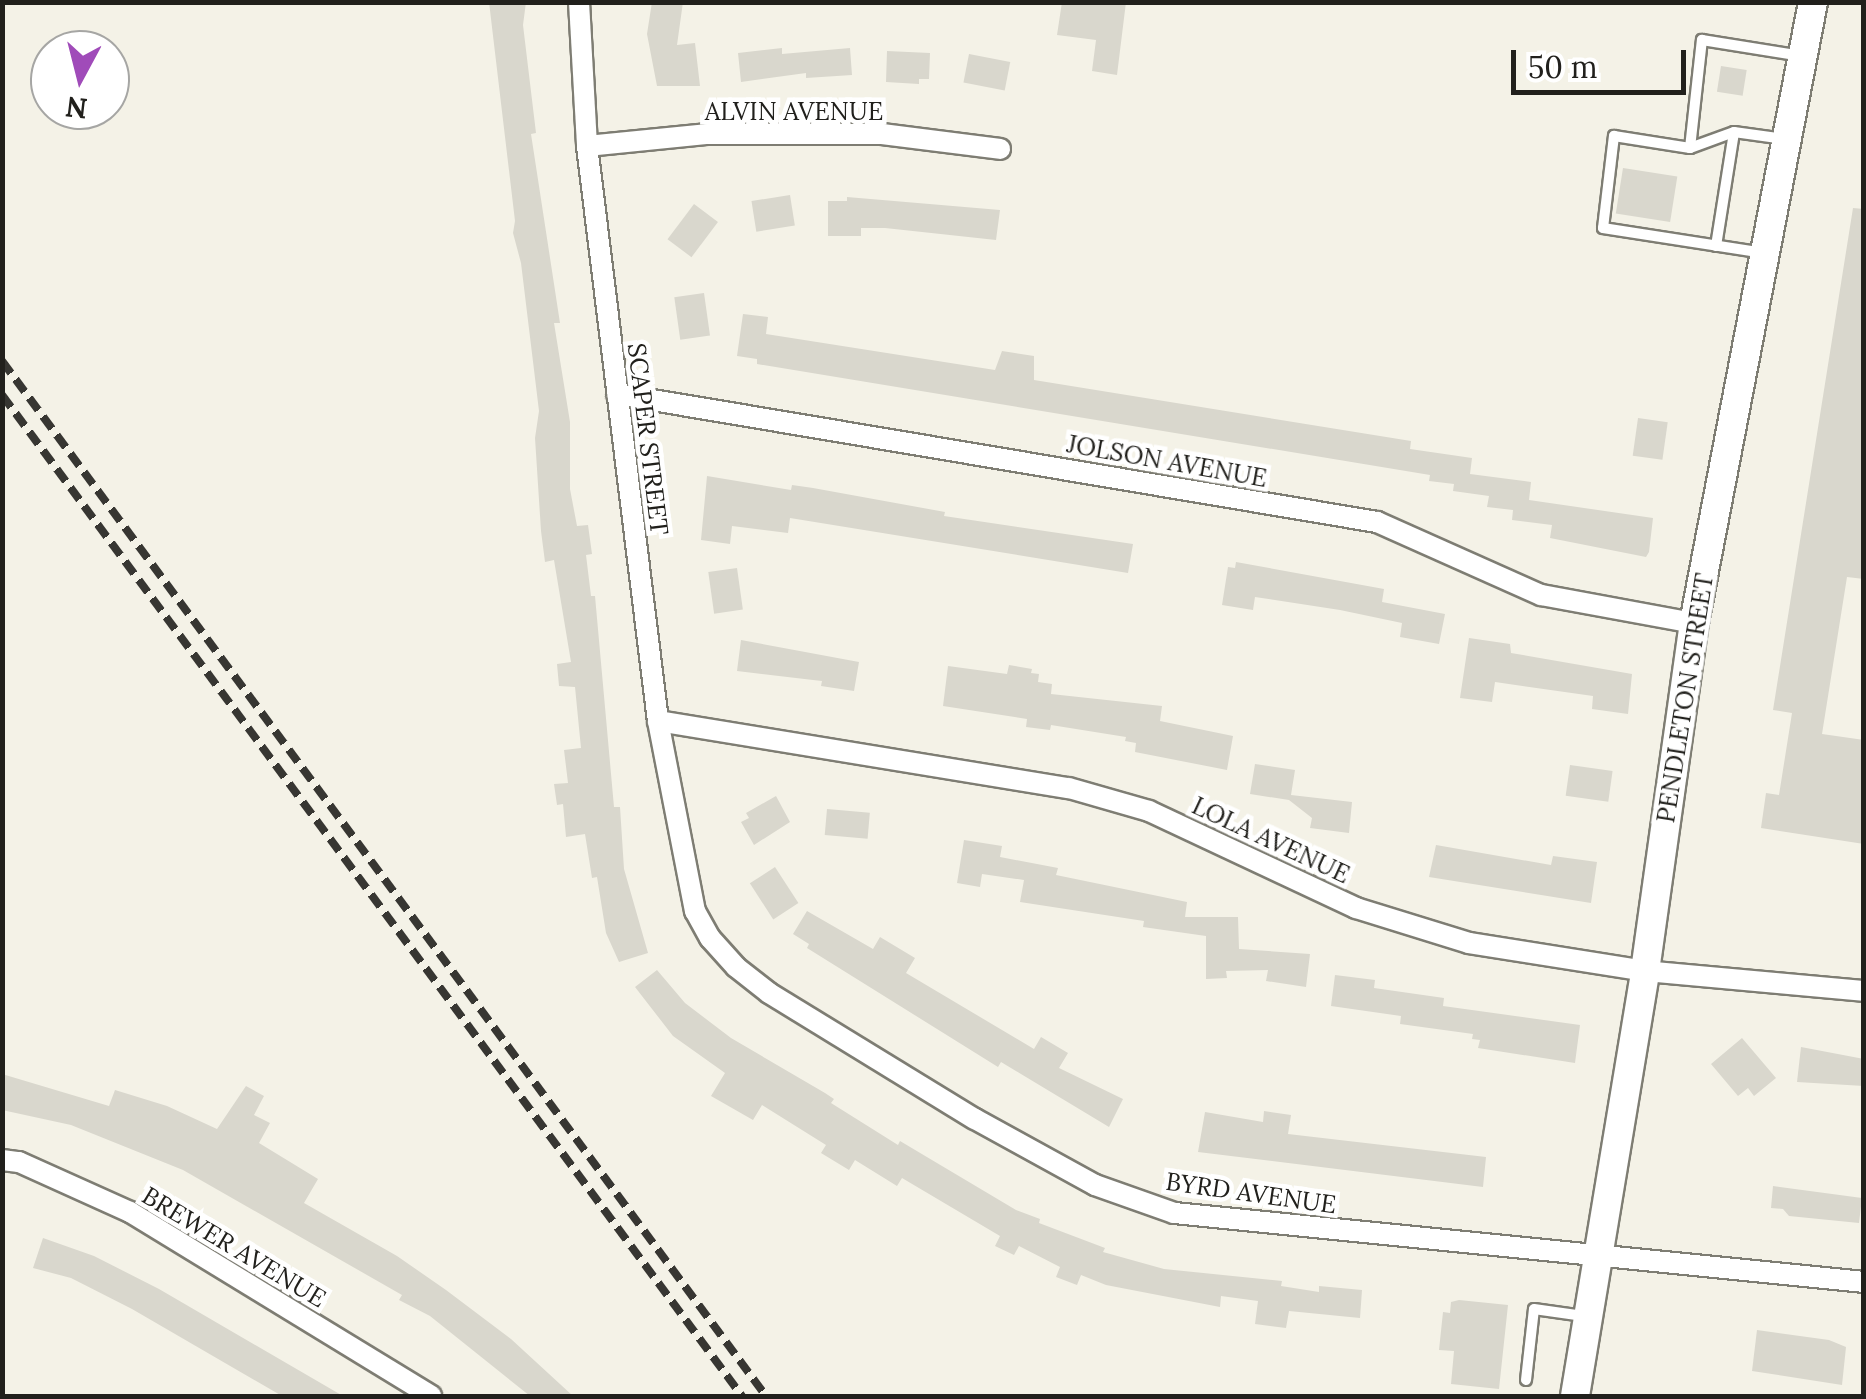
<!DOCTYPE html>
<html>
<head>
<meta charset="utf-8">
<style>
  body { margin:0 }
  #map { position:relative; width:1866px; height:1399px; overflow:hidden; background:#f4f2e7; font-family:Lora,serif }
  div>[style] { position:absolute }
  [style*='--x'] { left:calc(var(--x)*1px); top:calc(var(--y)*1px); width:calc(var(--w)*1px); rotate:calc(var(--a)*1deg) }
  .building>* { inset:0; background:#d9d7cd; transform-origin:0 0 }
  .roads { filter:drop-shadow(2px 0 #7e7d73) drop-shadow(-2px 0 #7e7d73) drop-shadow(0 2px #7e7d73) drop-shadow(0 -2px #7e7d73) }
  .lane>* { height:10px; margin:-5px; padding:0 5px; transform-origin:5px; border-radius:5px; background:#fff }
  .street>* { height:20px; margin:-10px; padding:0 10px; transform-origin:10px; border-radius:10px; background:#fff }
  .secondary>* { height:28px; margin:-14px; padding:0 14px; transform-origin:14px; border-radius:14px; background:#fff }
  .rail>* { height:8px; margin-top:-4px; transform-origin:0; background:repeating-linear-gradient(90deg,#373632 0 15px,transparent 0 23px) }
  span { translate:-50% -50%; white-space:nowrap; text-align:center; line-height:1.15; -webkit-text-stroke:9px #fff; paint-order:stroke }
  .street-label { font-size:25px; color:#21201c }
  .frame { position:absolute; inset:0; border:5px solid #21201c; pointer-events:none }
  .north { position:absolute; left:30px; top:30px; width:100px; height:100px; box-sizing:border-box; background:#fff; border:2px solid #a6a6a4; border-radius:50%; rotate:187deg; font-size:28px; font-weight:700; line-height:40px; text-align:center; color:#21201c }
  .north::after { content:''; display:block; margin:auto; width:35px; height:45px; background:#a04bb9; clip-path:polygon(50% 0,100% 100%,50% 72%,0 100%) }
  .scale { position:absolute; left:1511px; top:50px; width:175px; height:45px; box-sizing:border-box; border:5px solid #21201c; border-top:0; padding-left:12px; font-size:30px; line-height:35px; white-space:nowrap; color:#21201c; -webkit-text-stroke:8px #fff; paint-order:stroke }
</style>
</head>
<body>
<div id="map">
  <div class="building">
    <div style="clip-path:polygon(489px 2px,526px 2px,523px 25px,536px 133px,531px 134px,560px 323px,554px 323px,570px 422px,570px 489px,577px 526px,588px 525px,592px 554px,586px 555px,591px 596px,595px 596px,614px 807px,620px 807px,624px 869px,648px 953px,619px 962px,606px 933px,597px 877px,592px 878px,585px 834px,566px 837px,563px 804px,557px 805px,554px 784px,568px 783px,564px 750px,581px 748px,579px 728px,575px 687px,559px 686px,557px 664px,571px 662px,554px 560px,545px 562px,541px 531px,535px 438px,539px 411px,521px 263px,513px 233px,515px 221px)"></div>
    <div style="clip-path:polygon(652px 2px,683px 2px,677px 45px,695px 43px,700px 86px,657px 86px,647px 34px)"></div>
    <div style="clip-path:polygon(1062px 2px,1126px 2px,1117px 75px,1092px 71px,1096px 40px,1057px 35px)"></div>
    <div style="clip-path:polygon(782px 48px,782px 54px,850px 48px,852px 75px,806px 78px,806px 73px,741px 82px,738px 53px)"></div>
    <div style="clip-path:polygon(887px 51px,930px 53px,929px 79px,919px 79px,919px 84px,886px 82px)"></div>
    <div style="left:969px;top:54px;width:42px;height:29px;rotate:11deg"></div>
    <div style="left:1721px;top:66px;width:26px;height:26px;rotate:9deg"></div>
    <div style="left:1623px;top:168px;width:55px;height:46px;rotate:9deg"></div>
    <div style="left:790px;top:195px;width:31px;height:39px;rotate:81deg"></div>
    <div style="clip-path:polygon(847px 197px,1000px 210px,996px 240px,885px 228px,861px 228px,861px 236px,828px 236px,828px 201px,847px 201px)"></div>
    <div style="left:694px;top:204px;width:30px;height:44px;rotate:37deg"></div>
    <div style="clip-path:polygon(1853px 208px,1864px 209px,1864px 579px,1847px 577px,1822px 734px,1864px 740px,1864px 844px,1761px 828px,1766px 793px,1779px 795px,1792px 713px,1773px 710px)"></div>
    <div style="left:704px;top:293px;width:43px;height:30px;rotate:82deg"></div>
    <div style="clip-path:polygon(743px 314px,768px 317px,766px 334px,995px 370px,1002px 351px,1034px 356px,1034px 380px,1411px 441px,1410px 449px,1472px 458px,1470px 474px,1531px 482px,1529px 500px,1653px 518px,1649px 552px,1646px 557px,1550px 538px,1552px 525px,1512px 520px,1513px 510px,1487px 507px,1489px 496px,1453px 491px,1454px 484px,1429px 481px,1430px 475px,757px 364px,757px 359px,737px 356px)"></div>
    <div style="left:1638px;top:418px;width:30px;height:38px;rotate:8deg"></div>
    <div style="clip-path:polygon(707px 476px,791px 490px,792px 485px,813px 488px,945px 512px,944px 516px,1133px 544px,1128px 573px,790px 518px,788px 533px,732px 526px,730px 544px,701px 540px)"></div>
    <div style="clip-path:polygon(1236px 562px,1384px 589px,1382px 602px,1445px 614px,1439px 644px,1400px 637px,1402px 623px,1340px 610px,1255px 597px,1253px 610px,1222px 605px,1228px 567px,1235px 568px)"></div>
    <div style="left:737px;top:568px;width:42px;height:29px;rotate:82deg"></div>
    <div style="clip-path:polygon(1469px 638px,1510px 644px,1511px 653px,1632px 674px,1628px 714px,1592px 709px,1593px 696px,1495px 682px,1492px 702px,1460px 698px)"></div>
    <div style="clip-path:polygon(741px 640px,859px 662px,854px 691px,821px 686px,822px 681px,813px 680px,737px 671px)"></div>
    <div style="clip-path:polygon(1009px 665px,1032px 669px,1031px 673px,1039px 674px,1038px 682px,1052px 684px,1051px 694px,1162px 706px,1160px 721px,1233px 736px,1227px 770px,1135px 752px,1136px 743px,1125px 741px,1126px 737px,1051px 725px,1050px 730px,1026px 727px,1027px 719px,943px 706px,948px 666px,1007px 674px)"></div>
    <div style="clip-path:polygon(1255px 764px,1295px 770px,1291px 795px,1352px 802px,1349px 833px,1310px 828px,1312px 818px,1289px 800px,1250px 794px)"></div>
    <div style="left:1570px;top:765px;width:43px;height:31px;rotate:8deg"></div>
    <div style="clip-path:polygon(776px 796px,790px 822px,754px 845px,741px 822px,749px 818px,746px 813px)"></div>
    <div style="left:827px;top:809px;width:43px;height:26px;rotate:5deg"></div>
    <div style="clip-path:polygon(964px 840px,1002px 846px,1000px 857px,1058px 868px,1056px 875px,1187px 902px,1185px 917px,1238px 917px,1239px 949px,1310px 954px,1306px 987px,1266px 981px,1268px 970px,1226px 971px,1227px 978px,1206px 979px,1206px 936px,1143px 927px,1144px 921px,1020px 902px,1024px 880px,982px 874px,980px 887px,957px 883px)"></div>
    <div style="clip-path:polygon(1436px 845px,1551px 865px,1553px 856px,1597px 862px,1591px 903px,1429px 877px)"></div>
    <div style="left:775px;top:867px;width:43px;height:30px;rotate:57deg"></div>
    <div style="clip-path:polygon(807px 911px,873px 949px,880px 937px,915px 958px,906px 973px,1034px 1049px,1041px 1037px,1068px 1053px,1059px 1068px,1123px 1099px,1109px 1127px,1001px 1062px,998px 1067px,807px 948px,809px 944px,793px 934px)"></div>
    <div style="clip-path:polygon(657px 970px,685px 1003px,731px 1038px,825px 1093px,834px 1099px,831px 1103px,898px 1145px,900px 1141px,1016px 1210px,1040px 1219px,1039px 1223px,1105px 1248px,1103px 1252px,1164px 1269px,1282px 1281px,1281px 1286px,1319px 1292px,1319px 1286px,1362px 1290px,1360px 1318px,1289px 1311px,1286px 1328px,1255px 1324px,1258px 1301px,1221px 1296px,1220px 1307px,1106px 1285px,1081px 1275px,1077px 1285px,1056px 1277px,1060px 1267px,1019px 1246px,1014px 1255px,995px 1246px,1000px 1236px,902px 1178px,897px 1186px,855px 1160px,849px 1170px,821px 1153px,826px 1145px,762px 1105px,753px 1120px,711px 1096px,725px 1073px,673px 1036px,635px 987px)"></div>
    <div style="clip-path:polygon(1335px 975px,1375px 980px,1374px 988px,1444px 998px,1443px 1006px,1580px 1025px,1575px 1063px,1478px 1048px,1480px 1040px,1472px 1039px,1473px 1034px,1400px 1024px,1401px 1016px,1331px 1006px)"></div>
    <div style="clip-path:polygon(1742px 1038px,1776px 1078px,1754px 1096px,1748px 1088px,1738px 1096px,1711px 1064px)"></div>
    <div style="clip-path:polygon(1801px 1047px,1864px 1059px,1864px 1086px,1797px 1082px)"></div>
    <div style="clip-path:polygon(2px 1074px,109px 1106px,115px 1090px,167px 1106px,217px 1129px,246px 1086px,264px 1096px,254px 1115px,270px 1123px,259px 1143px,318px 1179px,304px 1203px,397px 1256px,446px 1290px,511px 1339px,573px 1396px,530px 1396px,430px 1316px,399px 1300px,402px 1295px,183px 1170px,71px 1125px,2px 1110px)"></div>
    <div style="clip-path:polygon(1264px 1111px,1291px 1115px,1288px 1134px,1486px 1157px,1483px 1187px,1198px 1152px,1205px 1112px,1263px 1122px)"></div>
    <div style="clip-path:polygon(1773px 1186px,1862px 1198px,1859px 1223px,1789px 1216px,1783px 1209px,1771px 1208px)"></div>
    <div style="clip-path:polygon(43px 1238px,94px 1256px,159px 1289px,343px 1396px,282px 1396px,132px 1309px,71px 1278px,33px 1268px)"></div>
    <div style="clip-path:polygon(1459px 1300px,1508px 1305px,1499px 1389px,1451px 1384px,1454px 1351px,1439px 1350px,1443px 1312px,1450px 1313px,1451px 1302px)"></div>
    <div style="clip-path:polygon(1757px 1330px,1829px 1340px,1846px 1347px,1842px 1385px,1752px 1371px)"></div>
  </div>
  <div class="roads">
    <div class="lane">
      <div style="--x:1690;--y:148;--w:47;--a:-20"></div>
      <div style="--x:1734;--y:132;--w:51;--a:7.8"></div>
      <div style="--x:1716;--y:246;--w:115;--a:-81"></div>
      <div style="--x:1764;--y:253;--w:163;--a:-171.2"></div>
      <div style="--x:1603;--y:228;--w:93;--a:-83.2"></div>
      <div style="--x:1614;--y:136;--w:77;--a:9"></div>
      <div style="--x:1690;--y:148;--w:109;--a:-83.7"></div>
      <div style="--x:1702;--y:40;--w:101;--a:9.1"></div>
      <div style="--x:1526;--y:1380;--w:71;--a:-83.6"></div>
      <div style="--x:1534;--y:1309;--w:50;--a:8"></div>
    </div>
    <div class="street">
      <div style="--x:579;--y:2;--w:144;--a:86.8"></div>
      <div style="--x:587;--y:146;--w:579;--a:82.96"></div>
      <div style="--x:658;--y:721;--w:194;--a:79"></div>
      <div style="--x:695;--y:911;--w:31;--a:61"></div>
      <div style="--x:710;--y:938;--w:39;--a:48"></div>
      <div style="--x:736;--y:967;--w:42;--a:38.2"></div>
      <div style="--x:769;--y:993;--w:241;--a:31.5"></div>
      <div style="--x:975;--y:1119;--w:137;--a:28.8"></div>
      <div style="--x:1095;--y:1185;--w:84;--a:19.5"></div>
      <div style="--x:1174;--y:1213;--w:693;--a:5.71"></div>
      <div style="--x:587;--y:146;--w:122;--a:-5.7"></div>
      <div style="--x:708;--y:134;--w:174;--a:0"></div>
      <div style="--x:882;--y:134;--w:119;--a:7.2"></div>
      <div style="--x:617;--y:394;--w:771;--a:9.56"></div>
      <div style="--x:1377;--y:522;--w:180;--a:24"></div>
      <div style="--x:1541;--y:595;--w:156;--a:10.4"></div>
      <div style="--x:658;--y:721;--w:416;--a:9.3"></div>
      <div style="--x:1069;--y:788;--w:83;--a:16"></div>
      <div style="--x:1149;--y:811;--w:229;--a:25.1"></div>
      <div style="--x:1356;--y:908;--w:118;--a:17.2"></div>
      <div style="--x:1469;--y:943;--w:178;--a:9"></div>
      <div style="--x:1645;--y:971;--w:220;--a:5.2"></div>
      <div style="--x:2;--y:1160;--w:17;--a:7"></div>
      <div style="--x:19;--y:1162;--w:122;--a:24.2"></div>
      <div style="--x:130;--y:1212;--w:353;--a:31.4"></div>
    </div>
    <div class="secondary">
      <div style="--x:1575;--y:1396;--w:431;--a:-80.6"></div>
      <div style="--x:1645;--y:971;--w:351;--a:-82"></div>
      <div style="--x:1694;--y:623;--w:632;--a:-79.15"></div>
    </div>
  </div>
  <div class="rail">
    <div style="--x:2;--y:361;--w:1286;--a:53.57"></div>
    <div style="--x:2;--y:395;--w:1245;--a:53.53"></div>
  </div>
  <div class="street-label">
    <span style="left:794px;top:111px">ALVIN AVENUE</span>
    <span style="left:648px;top:439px;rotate:83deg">SCAPER STREET</span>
    <span style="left:1167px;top:461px;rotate:10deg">JOLSON AVENUE</span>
    <span style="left:1685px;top:698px;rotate:-81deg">PENDLETON STREET</span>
    <span style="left:1271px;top:840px;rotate:25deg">LOLA AVENUE</span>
    <span style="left:1251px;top:1193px;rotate:8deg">BYRD AVENUE</span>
    <span style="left:234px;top:1247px;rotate:31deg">BREWER AVENUE</span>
  </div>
  <div class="frame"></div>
  <div class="north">N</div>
  <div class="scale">50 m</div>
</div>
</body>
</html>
